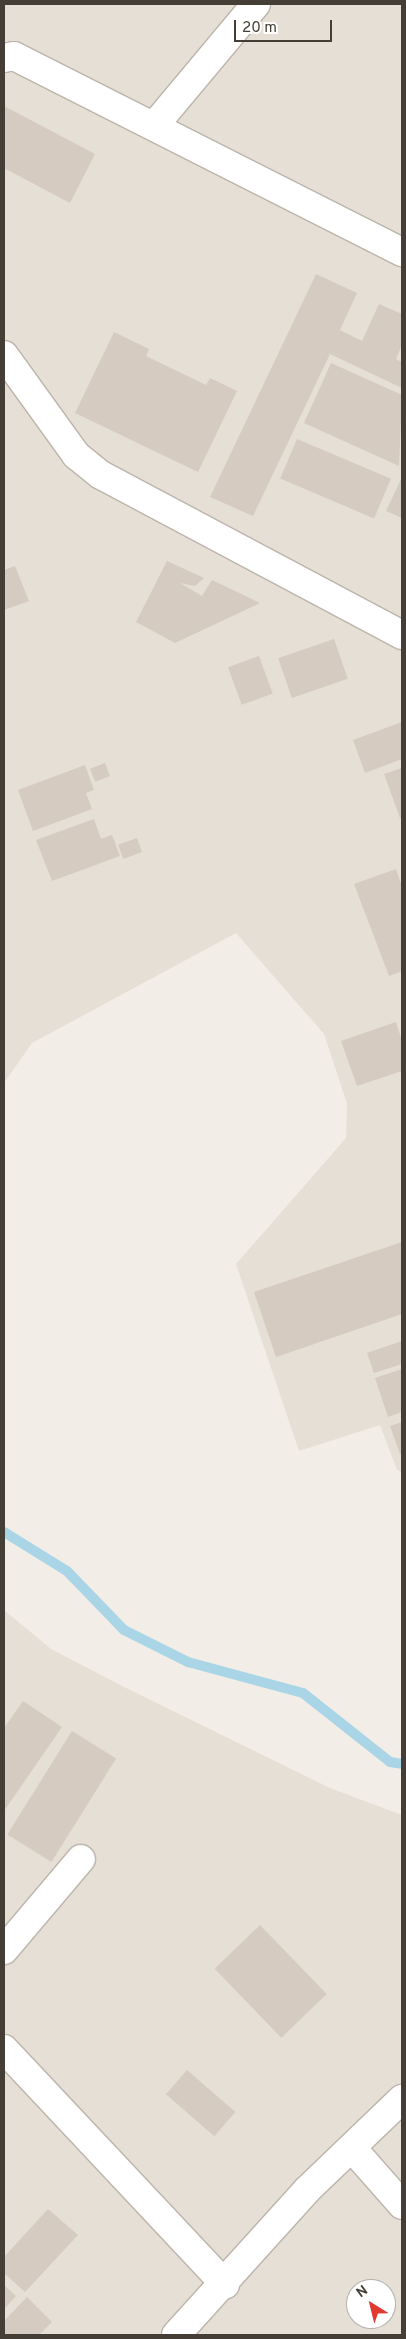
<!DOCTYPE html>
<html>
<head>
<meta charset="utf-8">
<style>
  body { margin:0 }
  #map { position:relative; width:406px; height:2339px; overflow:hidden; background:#f2ede7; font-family:Overpass,sans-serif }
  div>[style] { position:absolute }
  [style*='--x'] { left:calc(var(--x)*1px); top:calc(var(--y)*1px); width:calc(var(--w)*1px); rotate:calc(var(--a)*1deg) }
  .residential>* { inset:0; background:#e5dfd6 }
  .stream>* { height:10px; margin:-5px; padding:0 5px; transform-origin:5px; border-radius:5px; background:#aad5e7 }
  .building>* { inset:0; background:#d5cbc1; transform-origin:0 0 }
  .roads { filter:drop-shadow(1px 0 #bcb4ab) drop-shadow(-1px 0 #bcb4ab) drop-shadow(0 1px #bcb4ab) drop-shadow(0 -1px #bcb4ab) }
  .minor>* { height:28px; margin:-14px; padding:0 14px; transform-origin:14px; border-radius:14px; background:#fff }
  span { translate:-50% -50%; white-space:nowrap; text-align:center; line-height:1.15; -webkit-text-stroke:5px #fff; paint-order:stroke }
  .frame { position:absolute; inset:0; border:5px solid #443e37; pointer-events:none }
  .north { position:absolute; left:346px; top:2279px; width:50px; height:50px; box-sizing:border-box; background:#fff; border:1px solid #b4b2af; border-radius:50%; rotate:324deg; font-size:14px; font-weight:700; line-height:20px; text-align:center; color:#443e37 }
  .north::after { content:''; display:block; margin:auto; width:18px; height:22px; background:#e1382f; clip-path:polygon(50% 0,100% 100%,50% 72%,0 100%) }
  .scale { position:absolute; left:234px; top:20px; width:98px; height:22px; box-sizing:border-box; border:2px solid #443e37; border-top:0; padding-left:6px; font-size:15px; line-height:18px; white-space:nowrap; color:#443e37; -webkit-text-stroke:4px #fff; paint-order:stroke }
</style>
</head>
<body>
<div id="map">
  <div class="residential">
    <div style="clip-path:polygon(4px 4px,402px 4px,402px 1472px,397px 1470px,380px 1425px,299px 1451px,236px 1264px,346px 1138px,347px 1104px,324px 1034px,236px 933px,32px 1043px,4px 1083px)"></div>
    <div style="clip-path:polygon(evenodd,4px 1610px,51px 1649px,126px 1688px,330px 1788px,402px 1815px,402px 2335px,4px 2335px,4px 1610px,356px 2289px,386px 2289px,386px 2319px,356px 2319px,356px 2289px)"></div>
  </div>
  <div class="stream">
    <div style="--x:4;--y:1532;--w:74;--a:31.8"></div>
    <div style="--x:67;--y:1571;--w:82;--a:46"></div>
    <div style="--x:124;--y:1630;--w:72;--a:26.6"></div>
    <div style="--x:188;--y:1662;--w:119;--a:15.1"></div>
    <div style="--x:303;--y:1693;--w:111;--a:38.4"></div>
    <div style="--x:390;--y:1762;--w:12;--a:9"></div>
  </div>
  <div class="building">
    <div style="clip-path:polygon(4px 106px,95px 154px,70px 203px,4px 168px)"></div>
    <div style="clip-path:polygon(316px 274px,357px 293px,340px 330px,362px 341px,379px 304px,402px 314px,402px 345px,396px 359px,402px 362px,402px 388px,330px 354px,253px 516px,210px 497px)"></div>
    <div style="clip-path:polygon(114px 332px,149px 349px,146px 356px,206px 385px,210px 378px,237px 391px,198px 472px,75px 413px)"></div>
    <div style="clip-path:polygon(331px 363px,402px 395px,399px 466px,304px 423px)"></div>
    <div style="left:297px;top:439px;width:102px;height:43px;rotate:23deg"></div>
    <div style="clip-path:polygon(402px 477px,402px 518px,386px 511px)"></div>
    <div style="clip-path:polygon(167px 561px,204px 578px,195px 586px,180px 583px,202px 596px,212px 580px,260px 603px,175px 643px,136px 622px)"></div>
    <div style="clip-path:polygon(15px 566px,29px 601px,4px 610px,4px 570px)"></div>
    <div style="left:334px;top:639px;width:42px;height:59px;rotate:71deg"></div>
    <div style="left:259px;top:656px;width:40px;height:33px;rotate:70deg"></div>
    <div style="clip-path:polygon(402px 722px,402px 759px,365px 773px,353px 740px)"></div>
    <div style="left:105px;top:763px;width:14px;height:16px;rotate:69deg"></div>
    <div style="clip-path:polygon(85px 765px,94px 790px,86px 793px,92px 809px,33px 831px,18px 790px)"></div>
    <div style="clip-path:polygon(402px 768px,402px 818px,400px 818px,384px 774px)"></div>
    <div style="clip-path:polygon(94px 819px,101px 839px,112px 835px,120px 856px,52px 881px,36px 840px)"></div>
    <div style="left:137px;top:838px;width:15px;height:20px;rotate:70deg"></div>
    <div style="clip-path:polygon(396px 869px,402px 887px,402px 971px,389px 976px,354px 884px)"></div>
    <div style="clip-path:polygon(396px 1022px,402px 1041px,402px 1071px,357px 1086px,341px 1041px)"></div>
    <div style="clip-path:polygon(402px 1242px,402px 1314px,276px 1357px,254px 1292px)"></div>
    <div style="clip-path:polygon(402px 1341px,402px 1364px,374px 1373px,367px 1353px)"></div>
    <div style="clip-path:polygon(402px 1369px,402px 1412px,388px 1417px,375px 1378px)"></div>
    <div style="clip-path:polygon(402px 1422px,402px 1453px,400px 1454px,390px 1426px)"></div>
    <div style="clip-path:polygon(23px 1701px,62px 1727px,4px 1811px,4px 1728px)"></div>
    <div style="left:72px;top:1731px;width:52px;height:122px;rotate:32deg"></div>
    <div style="left:260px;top:1925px;width:96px;height:63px;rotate:46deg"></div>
    <div style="left:187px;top:2070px;width:64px;height:32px;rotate:41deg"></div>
    <div style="clip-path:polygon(48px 2209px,78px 2235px,25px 2292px,4px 2273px,4px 2257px)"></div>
    <div style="clip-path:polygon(4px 2285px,16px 2296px,4px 2309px)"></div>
    <div style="clip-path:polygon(27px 2297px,52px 2322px,39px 2335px,4px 2335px,4px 2321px)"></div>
  </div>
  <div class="roads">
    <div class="minor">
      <div style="--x:4;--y:58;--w:10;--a:-11"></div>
      <div style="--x:14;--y:56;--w:435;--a:26.8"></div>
      <div style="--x:154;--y:126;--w:159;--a:-50.1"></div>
      <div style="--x:4;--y:355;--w:123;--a:54.2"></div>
      <div style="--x:76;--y:455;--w:32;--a:39"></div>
      <div style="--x:101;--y:475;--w:341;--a:28"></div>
      <div style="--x:4;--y:1950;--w:119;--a:-49.8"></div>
      <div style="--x:4;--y:2049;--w:323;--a:46.8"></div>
      <div style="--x:352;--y:2148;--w:76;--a:48.7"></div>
      <div style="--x:176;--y:2335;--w:195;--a:-47.9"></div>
      <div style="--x:307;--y:2190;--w:132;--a:-43.8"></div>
    </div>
  </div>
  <div class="frame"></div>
  <div class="north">N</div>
  <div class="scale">20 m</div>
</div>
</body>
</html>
